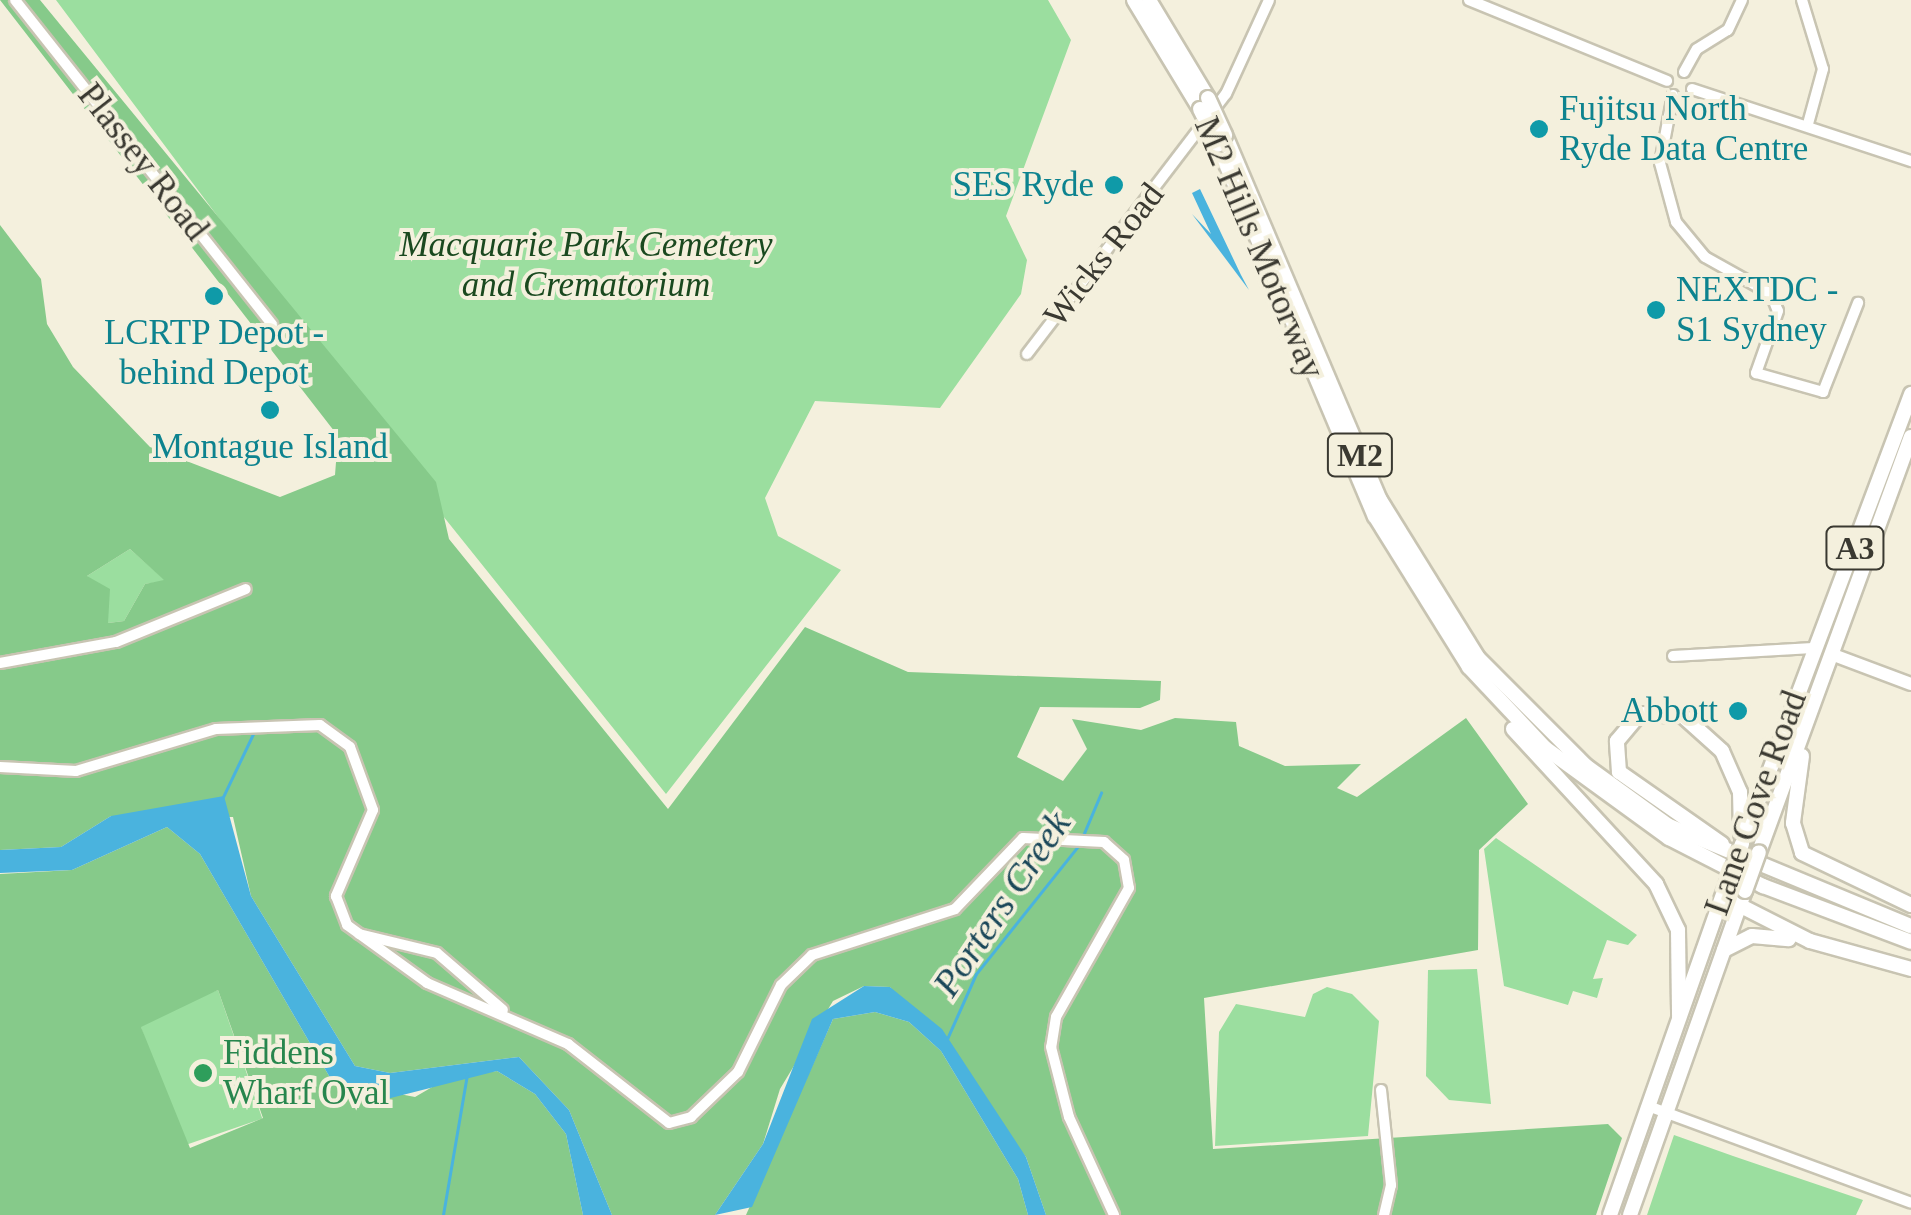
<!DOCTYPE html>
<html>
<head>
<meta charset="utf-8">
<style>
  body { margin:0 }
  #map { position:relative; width:1911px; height:1215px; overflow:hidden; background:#f4f0dd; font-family:"Times New Roman",serif }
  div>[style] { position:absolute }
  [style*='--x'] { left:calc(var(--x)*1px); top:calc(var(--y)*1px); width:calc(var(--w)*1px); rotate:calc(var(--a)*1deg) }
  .green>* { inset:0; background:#9bde9f; transform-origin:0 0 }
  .forest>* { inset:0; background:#86ca8a }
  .water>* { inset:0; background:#4ab3de }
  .stream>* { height:2.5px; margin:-1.25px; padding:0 1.25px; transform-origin:1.25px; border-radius:1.25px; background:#4ab3de }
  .roads { filter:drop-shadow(2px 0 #c8c4b2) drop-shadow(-2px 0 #c8c4b2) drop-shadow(0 2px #c8c4b2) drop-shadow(0 -2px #c8c4b2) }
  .minor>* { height:10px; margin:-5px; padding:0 5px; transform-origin:5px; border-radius:5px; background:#fff }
  .major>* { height:12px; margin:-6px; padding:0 6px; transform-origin:6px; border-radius:6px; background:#fff }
  .highway>* { height:14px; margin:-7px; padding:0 7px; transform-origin:7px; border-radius:7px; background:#fff }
  .bridges { filter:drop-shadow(2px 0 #c8c4b2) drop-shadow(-2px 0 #c8c4b2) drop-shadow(0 2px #c8c4b2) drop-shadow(0 -2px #c8c4b2) }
  .highway-bridge>* { height:14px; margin:-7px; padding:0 7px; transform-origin:7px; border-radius:7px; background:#fff }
  .dots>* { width:28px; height:28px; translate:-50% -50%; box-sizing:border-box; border:5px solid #f4f0dd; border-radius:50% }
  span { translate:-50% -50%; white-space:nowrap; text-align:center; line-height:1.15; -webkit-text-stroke:8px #f4f0dd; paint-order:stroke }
  .shield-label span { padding:2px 8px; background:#f4f0dd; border:2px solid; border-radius:8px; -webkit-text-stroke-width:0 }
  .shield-label { font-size:32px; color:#3a3931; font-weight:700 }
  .culture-label { font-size:35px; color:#0d838f }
  .left { translate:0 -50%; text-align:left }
  .right { translate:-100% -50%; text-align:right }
  .street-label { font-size:35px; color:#3a3931 }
  .park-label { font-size:35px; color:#1a491f; font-style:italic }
  .leisure-label { font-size:35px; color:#27864d }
  .water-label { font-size:38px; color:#1a4759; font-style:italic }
</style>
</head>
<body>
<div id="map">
  <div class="green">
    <div style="clip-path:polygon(56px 0,1048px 0,1071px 40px,1006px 216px,1027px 260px,1021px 294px,940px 408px,815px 401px,765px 498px,778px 536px,841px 570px,666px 794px,419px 486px)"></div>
    <div style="clip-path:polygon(130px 549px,166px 581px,145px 584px,124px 621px,108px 623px,87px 576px)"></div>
    <div style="clip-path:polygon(1496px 838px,1637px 935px,1628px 945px,1607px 940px,1593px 979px,1603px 978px,1597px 998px,1573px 991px,1568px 1005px,1504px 986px,1484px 849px)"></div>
    <div style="clip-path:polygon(1477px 969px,1491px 1104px,1449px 1100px,1426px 1076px,1428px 970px)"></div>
    <div style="clip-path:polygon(1327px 987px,1352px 994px,1379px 1021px,1368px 1136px,1215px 1146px,1219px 1032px,1236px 1004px,1305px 1017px,1313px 994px)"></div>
    <div style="left:218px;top:990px;width:136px;height:85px;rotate:71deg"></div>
    <div style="clip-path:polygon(1674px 1135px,1733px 1156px,1863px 1200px,1856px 1215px,1647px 1215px)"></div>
  </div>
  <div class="forest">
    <div style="clip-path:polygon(evenodd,0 0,40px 0,436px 482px,449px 539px,668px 809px,805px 627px,908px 672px,1161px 681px,1160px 700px,1140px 708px,1040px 707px,1017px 757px,1063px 781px,1087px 749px,1072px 719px,1141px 730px,1175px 718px,1236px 722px,1239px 746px,1285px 766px,1361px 764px,1337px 788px,1357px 797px,1466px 718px,1528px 804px,1479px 850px,1478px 950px,1204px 998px,1213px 1149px,1608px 1124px,1622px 1138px,1596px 1215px,1046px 1215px,1026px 1157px,890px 987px,864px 986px,833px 1001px,780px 1089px,763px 1144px,715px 1215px,612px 1215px,569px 1110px,519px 1057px,390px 1073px,355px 1066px,251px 896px,233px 817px,111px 816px,61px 847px,0 850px,0 225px,41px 279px,47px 324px,73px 367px,150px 447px,280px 497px,335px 475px,338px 436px,0 0,130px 549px,164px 580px,145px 584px,124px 621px,108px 623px,110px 589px,87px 576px,130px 549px)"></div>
    <div style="clip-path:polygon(evenodd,167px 827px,200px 854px,332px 1081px,415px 1097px,446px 1079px,497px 1071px,535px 1094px,566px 1134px,583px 1215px,0 1215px,0 874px,72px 870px,167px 827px,218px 990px,263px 1118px,190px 1148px,141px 1027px,218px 990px)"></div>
    <div style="clip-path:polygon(875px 1012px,909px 1022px,941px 1051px,1018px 1179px,1028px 1215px,746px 1215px,833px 1019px)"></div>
  </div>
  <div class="water">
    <div style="clip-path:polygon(1200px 189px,1241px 275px,1249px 290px,1192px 214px,1211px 234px,1192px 193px)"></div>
    <div style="clip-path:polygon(224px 796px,251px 896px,355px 1066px,390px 1073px,519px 1057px,569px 1110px,612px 1215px,583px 1215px,566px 1134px,535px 1094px,497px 1071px,375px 1102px,332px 1081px,200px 854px,167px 827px,72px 870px,0 873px,0 850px,61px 847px,111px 816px)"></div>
    <div style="clip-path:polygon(864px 986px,890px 987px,942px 1029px,1026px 1157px,1046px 1215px,1028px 1215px,1018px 1179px,941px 1051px,909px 1022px,875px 1012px,833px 1019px,752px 1207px,715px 1215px,763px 1144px,812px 1019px)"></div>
  </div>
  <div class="stream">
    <div style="--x:223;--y:797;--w:72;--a:-64.5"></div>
    <div style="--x:1082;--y:838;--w:49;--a:-67.1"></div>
    <div style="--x:947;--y:1039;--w:71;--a:-66"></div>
    <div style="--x:976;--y:974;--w:165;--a:-51.4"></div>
    <div style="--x:443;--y:1215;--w:143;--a:-80.3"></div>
  </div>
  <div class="roads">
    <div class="minor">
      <div style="--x:15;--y:0;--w:414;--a:51.6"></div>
      <div style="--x:1469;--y:0;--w:214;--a:22.2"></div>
      <div style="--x:1802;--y:0;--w:72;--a:73.1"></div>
      <div style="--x:1823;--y:69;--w:57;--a:105.3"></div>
      <div style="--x:1684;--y:72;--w:26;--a:-61"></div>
      <div style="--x:1697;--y:49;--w:36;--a:-32"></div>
      <div style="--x:1728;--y:30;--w:33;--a:-65"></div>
      <div style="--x:1692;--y:89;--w:231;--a:18.2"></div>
      <div style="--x:1673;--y:95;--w:69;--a:100.8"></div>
      <div style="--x:1660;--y:163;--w:61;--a:74.8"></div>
      <div style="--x:1676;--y:222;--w:45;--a:50.4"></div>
      <div style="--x:1705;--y:257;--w:76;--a:29.3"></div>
      <div style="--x:1771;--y:294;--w:18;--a:68"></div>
      <div style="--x:1778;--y:311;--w:66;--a:109.5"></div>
      <div style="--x:1756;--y:373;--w:70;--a:15.8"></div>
      <div style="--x:1823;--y:392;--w:96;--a:-68.5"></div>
      <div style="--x:1027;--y:354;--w:327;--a:-52.6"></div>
      <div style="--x:1226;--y:94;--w:103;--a:-65.4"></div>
      <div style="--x:1673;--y:656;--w:140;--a:-3.3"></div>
      <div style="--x:0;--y:663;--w:118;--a:-10.3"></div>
      <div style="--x:116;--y:642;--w:140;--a:-22.2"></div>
      <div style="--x:0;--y:767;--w:76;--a:3"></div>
      <div style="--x:76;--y:771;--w:146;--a:-16.7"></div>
      <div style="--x:216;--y:729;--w:104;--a:-2.2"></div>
      <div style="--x:320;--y:725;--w:37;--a:36"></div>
      <div style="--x:350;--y:747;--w:67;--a:69.9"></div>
      <div style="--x:373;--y:810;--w:94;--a:113.3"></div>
      <div style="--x:336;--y:896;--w:31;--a:69"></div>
      <div style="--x:347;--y:925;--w:99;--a:35.9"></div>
      <div style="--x:427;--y:983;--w:154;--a:23.4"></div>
      <div style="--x:568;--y:1044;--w:128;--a:38"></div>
      <div style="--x:669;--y:1123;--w:23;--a:-15"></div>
      <div style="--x:691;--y:1117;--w:65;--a:-43.8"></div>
      <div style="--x:738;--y:1072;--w:97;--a:-63.7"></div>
      <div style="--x:781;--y:985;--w:43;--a:-44.1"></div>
      <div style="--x:812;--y:955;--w:150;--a:-17.8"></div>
      <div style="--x:955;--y:909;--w:98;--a:-46.2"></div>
      <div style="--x:1023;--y:838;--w:81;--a:2.8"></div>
      <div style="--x:1104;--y:842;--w:27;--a:42"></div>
      <div style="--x:1124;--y:860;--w:28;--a:80"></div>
      <div style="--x:1129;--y:888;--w:148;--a:119.5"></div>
      <div style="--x:1056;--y:1017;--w:30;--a:99"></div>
      <div style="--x:1051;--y:1047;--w:72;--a:75.6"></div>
      <div style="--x:1069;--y:1117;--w:108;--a:65.3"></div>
      <div style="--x:359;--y:934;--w:80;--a:13.7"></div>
      <div style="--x:437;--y:953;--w:87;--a:40.8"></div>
      <div style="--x:1381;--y:1090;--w:96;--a:84"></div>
      <div style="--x:1391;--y:1185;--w:31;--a:103"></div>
      <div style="--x:1648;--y:1106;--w:280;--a:20.2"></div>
    </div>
    <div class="major">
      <div style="--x:1831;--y:654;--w:85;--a:20.6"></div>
    </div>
    <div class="highway">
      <div style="--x:1134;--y:0;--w:127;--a:58.8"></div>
      <div style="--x:1149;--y:0;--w:114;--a:59"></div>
      <div style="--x:1225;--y:135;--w:397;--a:67"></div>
      <div style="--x:1380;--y:500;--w:186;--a:58.2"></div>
      <div style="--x:1478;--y:658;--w:153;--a:45"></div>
      <div style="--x:1586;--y:766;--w:102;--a:35.9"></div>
      <div style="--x:1669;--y:826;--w:262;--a:22.5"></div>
      <div style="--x:1218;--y:145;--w:403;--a:67.1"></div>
      <div style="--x:1375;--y:516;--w:178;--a:58.1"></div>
      <div style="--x:1469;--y:667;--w:111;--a:46.8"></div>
      <div style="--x:1545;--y:748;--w:153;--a:36"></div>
      <div style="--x:1669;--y:838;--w:106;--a:27.1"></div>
      <div style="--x:1763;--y:886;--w:158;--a:20.7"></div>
      <div style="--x:1513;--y:729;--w:211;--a:47.3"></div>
      <div style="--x:1656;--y:884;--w:51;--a:64.4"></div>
      <div style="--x:1678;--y:930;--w:87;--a:89.3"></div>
      <div style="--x:1802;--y:756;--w:68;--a:97.7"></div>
      <div style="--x:1793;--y:823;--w:31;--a:73"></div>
      <div style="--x:1802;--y:853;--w:121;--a:25.5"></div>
      <div style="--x:1722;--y:844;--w:126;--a:-145"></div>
      <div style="--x:1619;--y:772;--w:31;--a:-94"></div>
      <div style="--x:1617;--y:741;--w:35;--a:-50"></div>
      <div style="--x:1640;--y:714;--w:43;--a:2.7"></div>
      <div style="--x:1683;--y:716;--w:52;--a:41.9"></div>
      <div style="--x:1722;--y:751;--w:45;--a:66.3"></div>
      <div style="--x:1740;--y:792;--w:42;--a:88.6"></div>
      <div style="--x:1742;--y:844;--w:481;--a:-69.4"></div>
      <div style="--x:1759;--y:852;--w:442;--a:-69.9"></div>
      <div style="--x:1735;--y:903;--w:84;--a:26.9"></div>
      <div style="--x:1810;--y:941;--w:105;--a:15.5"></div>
      <div style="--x:1724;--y:950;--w:31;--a:-27"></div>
      <div style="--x:1752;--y:936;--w:37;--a:5"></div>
      <div style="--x:1610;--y:1215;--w:352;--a:-70.6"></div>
      <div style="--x:1630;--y:1215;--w:344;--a:-70.5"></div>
    </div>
  </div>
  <div class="bridges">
    <div class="highway-bridge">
      <div style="--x:1208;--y:98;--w:41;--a:65.3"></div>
      <div style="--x:1200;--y:109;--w:40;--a:63.4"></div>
      <div style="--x:1727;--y:883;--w:42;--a:-69"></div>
      <div style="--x:1745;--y:891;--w:41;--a:-70.3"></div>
    </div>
  </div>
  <div class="dots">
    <div style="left:1539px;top:129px;background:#0f9aa8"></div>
    <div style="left:1114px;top:185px;background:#0f9aa8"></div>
    <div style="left:214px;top:296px;background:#0f9aa8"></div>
    <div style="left:1656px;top:310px;background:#0f9aa8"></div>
    <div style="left:270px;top:410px;background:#0f9aa8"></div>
    <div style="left:1738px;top:711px;background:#0f9aa8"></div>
    <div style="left:203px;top:1073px;background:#2e9e5b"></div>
  </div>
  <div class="shield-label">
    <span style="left:1360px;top:455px">M2</span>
    <span style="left:1855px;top:548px">A3</span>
  </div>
  <div class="culture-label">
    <span class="left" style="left:1559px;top:129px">Fujitsu North<br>Ryde Data Centre</span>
    <span class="right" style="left:1094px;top:185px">SES Ryde</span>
    <span class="left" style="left:1676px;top:310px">NEXTDC -<br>S1 Sydney</span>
    <span style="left:214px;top:353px">LCRTP Depot -<br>behind Depot</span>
    <span style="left:270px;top:447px">Montague Island</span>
    <span class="right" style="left:1718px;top:711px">Abbott</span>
  </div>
  <div class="street-label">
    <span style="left:143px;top:162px;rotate:52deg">Plassey Road</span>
    <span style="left:1259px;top:248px;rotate:67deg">M2 Hills Motorway</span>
    <span style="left:1104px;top:255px;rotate:-52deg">Wicks Road</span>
    <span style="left:1756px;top:803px;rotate:-70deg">Lane Cove Road</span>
  </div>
  <div class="park-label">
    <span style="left:586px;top:265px">Macquarie Park Cemetery<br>and Crematorium</span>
  </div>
  <div class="leisure-label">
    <span class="left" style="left:223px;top:1073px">Fiddens<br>Wharf Oval</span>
  </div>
  <div class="water-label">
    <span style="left:1002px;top:904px;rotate:-56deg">Porters Creek</span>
  </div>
</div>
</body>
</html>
